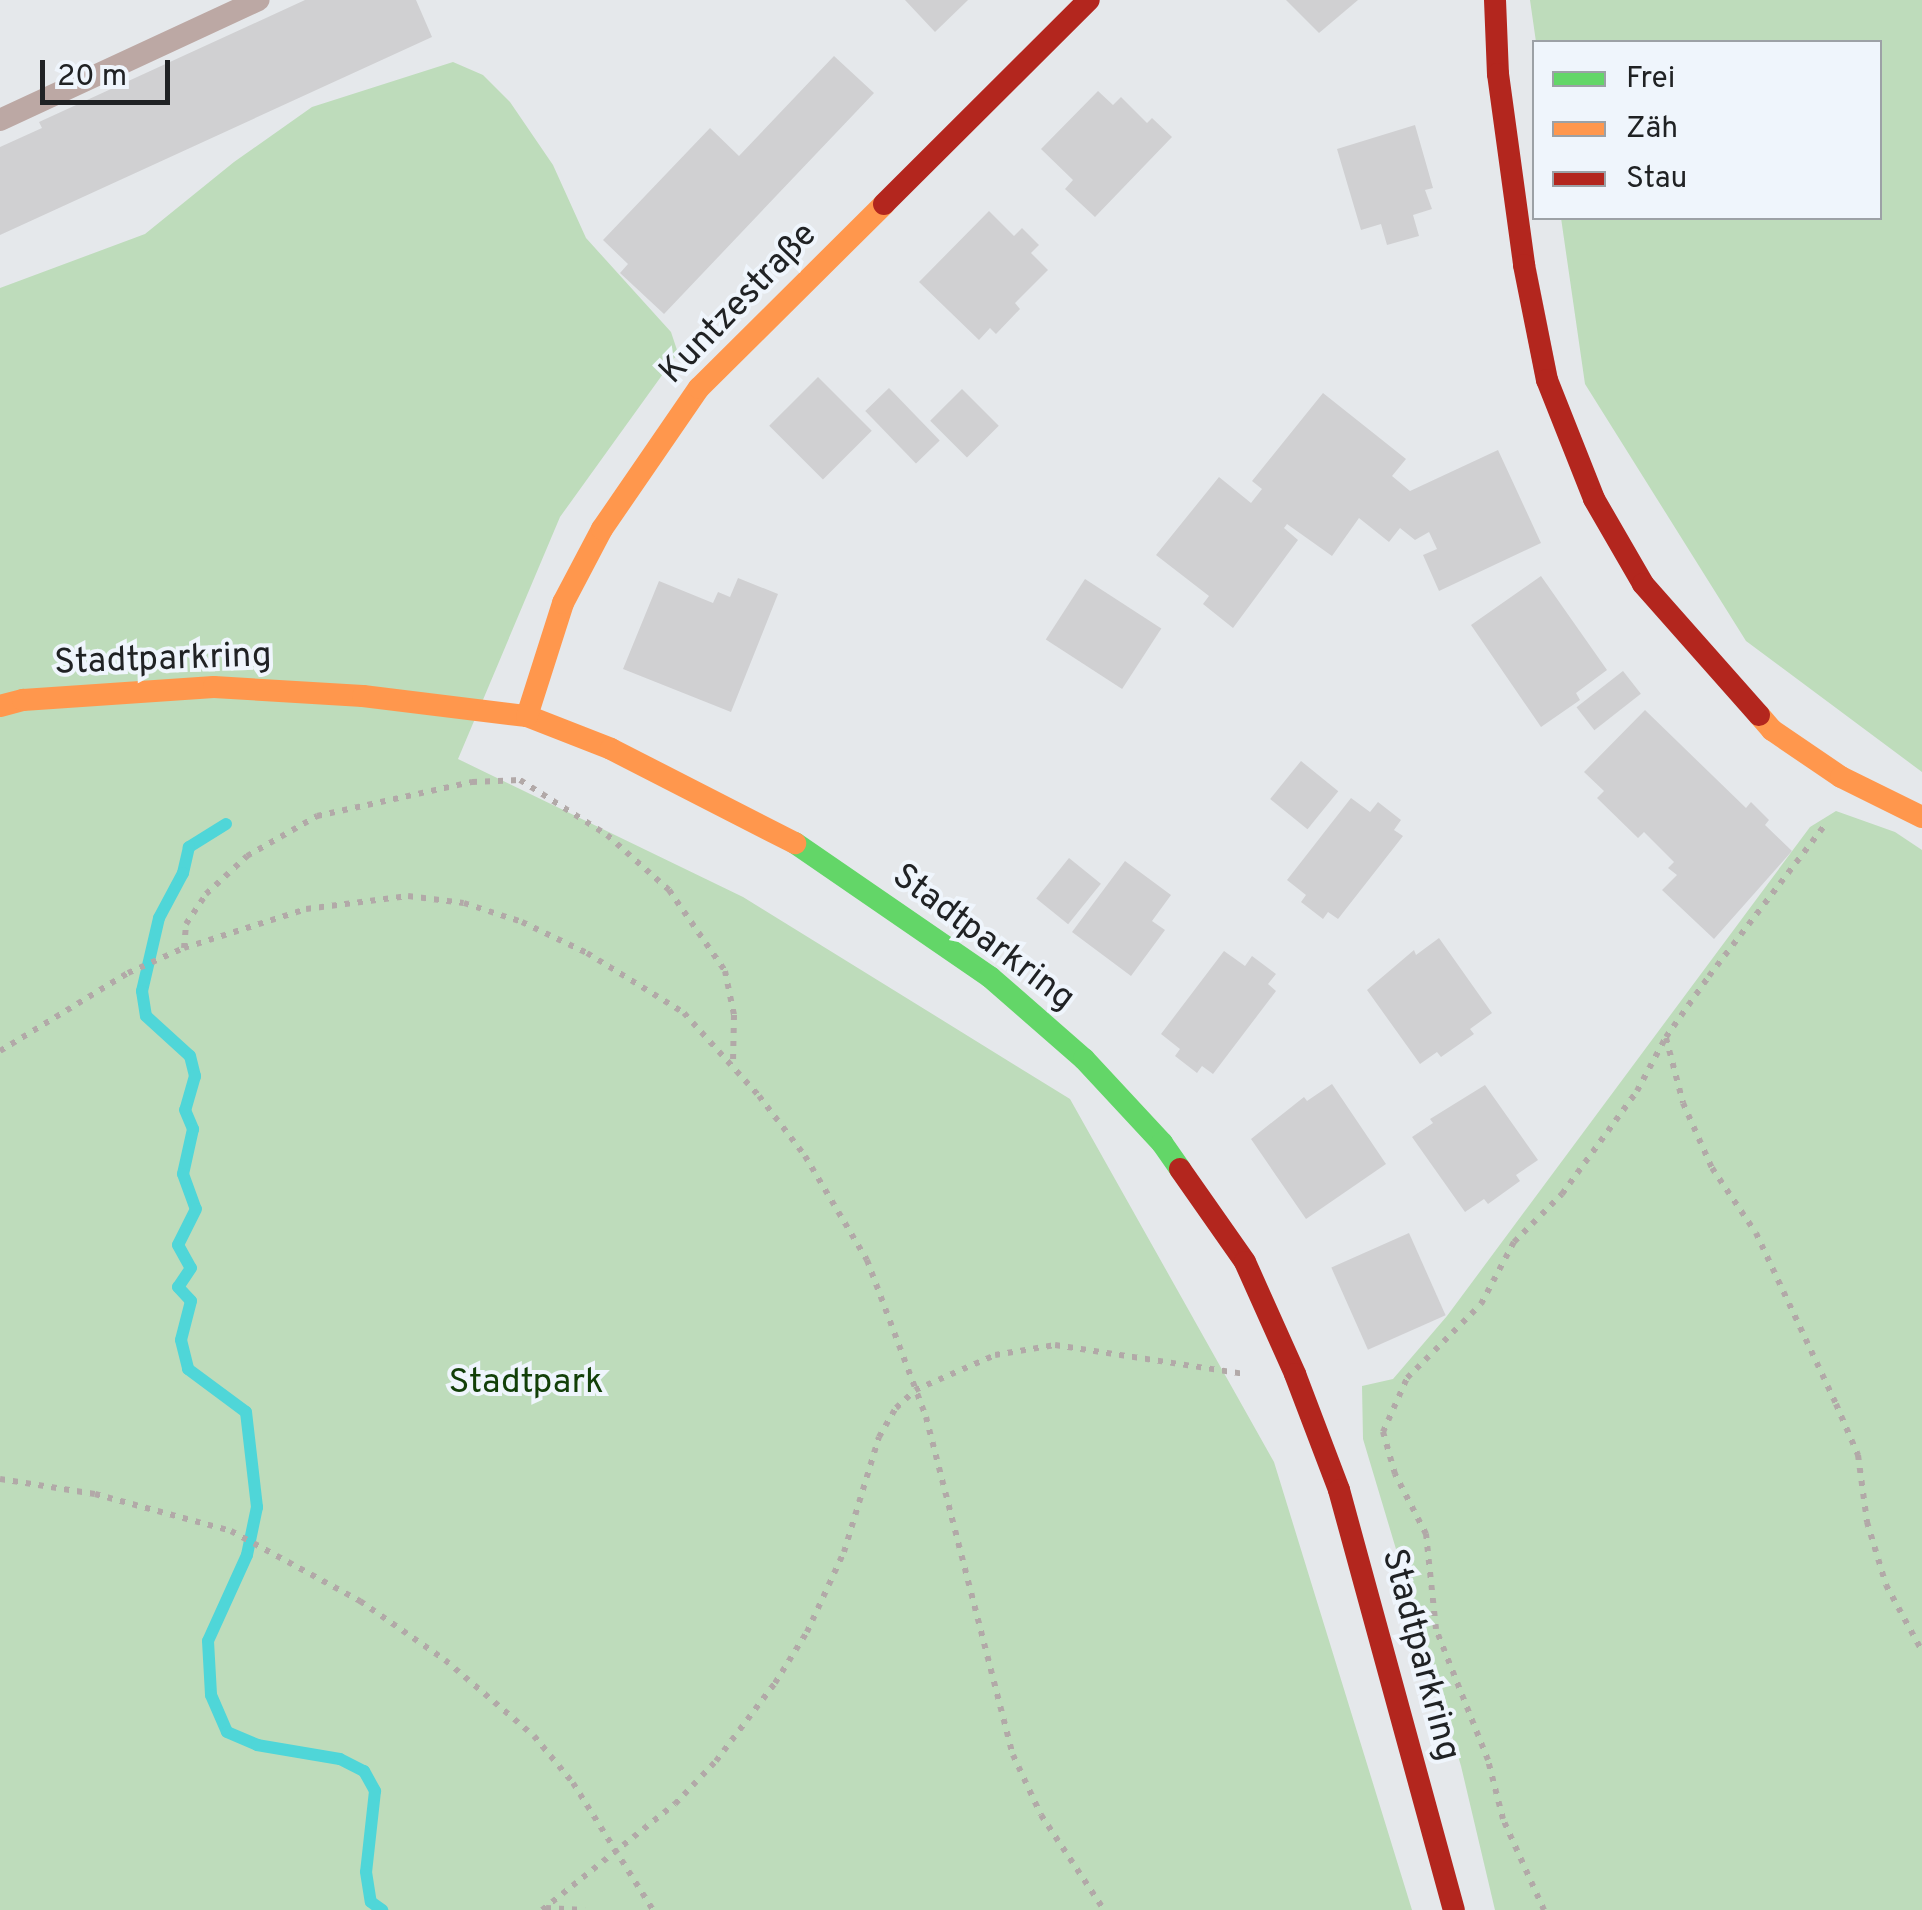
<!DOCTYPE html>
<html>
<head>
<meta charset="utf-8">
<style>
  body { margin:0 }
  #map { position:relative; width:1922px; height:1910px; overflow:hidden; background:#e5e8eb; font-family:Overpass,sans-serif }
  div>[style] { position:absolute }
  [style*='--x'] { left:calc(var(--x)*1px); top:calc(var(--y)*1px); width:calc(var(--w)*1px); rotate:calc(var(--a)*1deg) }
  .green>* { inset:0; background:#bedcbb }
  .stream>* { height:12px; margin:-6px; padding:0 6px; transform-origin:6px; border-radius:6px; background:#4fd6d8 }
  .building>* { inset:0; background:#d0d0d2; transform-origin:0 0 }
  .path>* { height:6px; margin-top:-3px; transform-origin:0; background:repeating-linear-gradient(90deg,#b2a9a8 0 5px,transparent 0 13px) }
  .lane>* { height:22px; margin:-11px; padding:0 11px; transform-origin:11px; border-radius:11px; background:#bca8a4 }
  .fast>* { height:22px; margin:-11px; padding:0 11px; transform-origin:11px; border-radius:11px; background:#63d668 }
  .slow>* { height:22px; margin:-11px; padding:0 11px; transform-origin:11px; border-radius:11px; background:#ff974d }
  .jam>* { height:22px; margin:-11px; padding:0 11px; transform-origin:11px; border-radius:11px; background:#b3261e }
  span { translate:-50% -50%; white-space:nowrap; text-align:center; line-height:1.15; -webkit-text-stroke:8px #eff5fc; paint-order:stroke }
  .street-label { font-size:35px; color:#202224 }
  .park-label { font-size:35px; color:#123f08 }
  .legend { position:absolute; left:1532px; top:40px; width:350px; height:180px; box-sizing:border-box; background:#eff5fc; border:2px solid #9ca1a6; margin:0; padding:12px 18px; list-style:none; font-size:30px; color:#202224 }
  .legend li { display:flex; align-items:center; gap:20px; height:50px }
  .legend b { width:50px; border:2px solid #9ca1a6 }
  .scale { position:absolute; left:40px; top:60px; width:130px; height:45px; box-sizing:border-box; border:5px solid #202224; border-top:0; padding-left:12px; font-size:30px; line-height:35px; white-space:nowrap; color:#202224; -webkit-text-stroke:8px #eff5fc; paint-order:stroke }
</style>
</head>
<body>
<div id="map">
  <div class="green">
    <div style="clip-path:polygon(1530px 0,1922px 0,1922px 772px,1746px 641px,1585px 384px,1561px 218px,1880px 218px,1880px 42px,1536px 42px)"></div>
    <div style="clip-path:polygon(453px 62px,483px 75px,510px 102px,553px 165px,586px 238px,671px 332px,678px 353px,560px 517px,458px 759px,743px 897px,1070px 1099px,1274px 1462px,1412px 1910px,0 1910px,0 288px,145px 234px,234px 162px,312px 107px)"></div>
    <div style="clip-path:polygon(1836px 811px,1895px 832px,1922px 850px,1922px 1910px,1495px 1910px,1461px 1766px,1363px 1439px,1362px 1386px,1393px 1379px,1447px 1316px,1810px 827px)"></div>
  </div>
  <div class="stream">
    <div style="--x:226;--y:824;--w:44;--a:148.1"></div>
    <div style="--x:189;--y:847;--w:27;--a:103"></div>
    <div style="--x:183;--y:873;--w:51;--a:118.1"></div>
    <div style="--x:159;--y:918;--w:75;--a:103.1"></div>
    <div style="--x:142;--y:991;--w:25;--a:81"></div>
    <div style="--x:146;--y:1016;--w:59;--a:42.3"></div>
    <div style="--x:190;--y:1056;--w:21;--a:76"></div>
    <div style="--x:195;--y:1076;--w:35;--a:106"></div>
    <div style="--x:185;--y:1110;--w:21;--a:67"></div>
    <div style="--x:193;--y:1129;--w:46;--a:102.5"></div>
    <div style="--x:183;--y:1174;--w:37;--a:70"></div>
    <div style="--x:196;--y:1209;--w:40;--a:116.6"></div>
    <div style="--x:178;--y:1245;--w:26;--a:61"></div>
    <div style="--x:191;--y:1268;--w:23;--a:124"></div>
    <div style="--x:178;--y:1287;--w:19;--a:47"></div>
    <div style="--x:191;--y:1301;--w:40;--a:104.4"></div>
    <div style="--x:181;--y:1340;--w:30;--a:76"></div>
    <div style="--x:188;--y:1369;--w:72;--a:36.6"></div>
    <div style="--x:246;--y:1412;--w:96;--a:83.4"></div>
    <div style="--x:257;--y:1507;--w:49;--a:101.8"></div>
    <div style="--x:247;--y:1555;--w:94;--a:114.4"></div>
    <div style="--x:208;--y:1641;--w:54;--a:86.8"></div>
    <div style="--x:211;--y:1695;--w:40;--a:66.6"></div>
    <div style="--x:227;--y:1732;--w:33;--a:23"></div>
    <div style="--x:257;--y:1745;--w:84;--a:9.6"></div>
    <div style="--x:340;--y:1759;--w:27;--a:27"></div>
    <div style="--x:364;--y:1771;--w:23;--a:61"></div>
    <div style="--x:375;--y:1791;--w:81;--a:96.3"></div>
    <div style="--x:366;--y:1872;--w:30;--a:81"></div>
    <div style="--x:371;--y:1902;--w:14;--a:36"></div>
  </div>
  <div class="building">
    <div style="clip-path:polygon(305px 0,416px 0,432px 37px,0 235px,0 147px,42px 128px,39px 122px)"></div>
    <div style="clip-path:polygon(905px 0,968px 0,935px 32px)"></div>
    <div style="clip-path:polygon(1286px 0,1358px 0,1319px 33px)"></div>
    <div style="clip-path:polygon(834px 56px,874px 93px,664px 314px,620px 273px,628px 264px,603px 240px,710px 128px,739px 156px)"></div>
    <div style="clip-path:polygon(1098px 91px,1113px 105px,1121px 97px,1147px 123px,1152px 118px,1172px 137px,1095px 217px,1065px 189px,1073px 180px,1041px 149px)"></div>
    <div style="clip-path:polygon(1415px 125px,1433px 188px,1425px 190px,1432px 209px,1413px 215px,1419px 236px,1387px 245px,1381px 224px,1361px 230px,1337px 149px)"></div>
    <div style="clip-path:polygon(989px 211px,1014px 236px,1022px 228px,1039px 245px,1031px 253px,1048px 270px,1015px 303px,1020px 309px,996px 334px,990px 328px,979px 340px,919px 282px)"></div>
    <div style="left:818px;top:377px;width:76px;height:69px;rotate:45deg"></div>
    <div style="left:889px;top:388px;width:73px;height:33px;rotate:46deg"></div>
    <div style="left:962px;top:389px;width:52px;height:45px;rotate:45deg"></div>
    <div style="clip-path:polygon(1323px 393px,1406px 459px,1392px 476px,1410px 491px,1498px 450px,1541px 543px,1439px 591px,1423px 555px,1437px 549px,1429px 532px,1415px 540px,1400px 528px,1389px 542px,1359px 518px,1332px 556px,1287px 524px,1284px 528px,1298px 540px,1233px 628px,1203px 604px,1209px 596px,1156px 555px,1219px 477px,1251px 503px,1262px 489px,1252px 481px)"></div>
    <div style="clip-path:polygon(1541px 576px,1607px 670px,1576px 693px,1580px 700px,1541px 727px,1471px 625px)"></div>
    <div style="clip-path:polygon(738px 578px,778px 594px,731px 712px,623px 669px,659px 581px,713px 603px,718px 592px,730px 597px)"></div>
    <div style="left:1085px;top:579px;width:91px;height:72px;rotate:33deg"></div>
    <div style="left:1623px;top:671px;width:29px;height:59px;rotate:52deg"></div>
    <div style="clip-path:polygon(1645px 710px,1746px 808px,1751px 802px,1769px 820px,1765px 825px,1792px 851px,1714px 939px,1662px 890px,1677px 875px,1668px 868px,1674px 862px,1644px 832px,1638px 838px,1597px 798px,1604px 791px,1584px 772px)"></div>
    <div style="left:1301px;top:761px;width:48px;height:49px;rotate:39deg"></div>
    <div style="clip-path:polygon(1351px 798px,1370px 812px,1378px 802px,1401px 820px,1394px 830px,1403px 836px,1338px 919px,1328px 912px,1323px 919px,1301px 902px,1306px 895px,1287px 880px)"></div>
    <div style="left:1069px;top:858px;width:41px;height:52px;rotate:39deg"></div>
    <div style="clip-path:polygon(1125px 861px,1171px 895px,1152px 921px,1165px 930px,1131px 976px,1072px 932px)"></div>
    <div style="clip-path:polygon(1439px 938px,1492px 1013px,1470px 1029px,1474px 1034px,1441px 1057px,1437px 1052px,1420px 1064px,1367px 990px,1414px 950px,1416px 955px)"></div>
    <div style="clip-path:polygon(1224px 951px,1245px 966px,1252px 956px,1276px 974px,1268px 984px,1276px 991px,1213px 1074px,1202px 1066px,1197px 1073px,1175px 1056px,1180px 1049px,1161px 1034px)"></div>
    <div style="clip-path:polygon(1332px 1084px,1386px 1164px,1306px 1219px,1251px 1139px,1304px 1097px,1307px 1101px)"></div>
    <div style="clip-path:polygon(1485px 1085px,1538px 1160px,1516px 1175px,1520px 1181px,1488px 1204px,1484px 1199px,1465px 1212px,1412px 1137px,1433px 1123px,1430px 1119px)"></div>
    <div style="left:1409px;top:1233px;width:90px;height:85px;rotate:66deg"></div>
  </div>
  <div class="path">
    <div style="--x:184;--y:948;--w:24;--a:-85"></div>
    <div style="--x:186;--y:924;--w:36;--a:-56"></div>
    <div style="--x:206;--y:894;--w:56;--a:-42.8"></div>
    <div style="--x:247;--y:856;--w:81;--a:-29.7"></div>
    <div style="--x:317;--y:816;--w:159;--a:-12.4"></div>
    <div style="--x:472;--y:782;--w:48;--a:-2.4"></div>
    <div style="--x:520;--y:780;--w:103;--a:32.3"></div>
    <div style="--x:607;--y:835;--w:83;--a:41.6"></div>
    <div style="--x:669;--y:890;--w:98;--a:55.3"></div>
    <div style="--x:725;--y:971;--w:45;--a:78.4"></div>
    <div style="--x:734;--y:1015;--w:49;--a:91.2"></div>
    <div style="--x:1666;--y:1038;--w:67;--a:75.3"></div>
    <div style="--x:1683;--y:1103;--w:71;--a:66"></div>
    <div style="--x:1712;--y:1168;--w:78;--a:55.9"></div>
    <div style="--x:1756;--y:1233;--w:189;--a:64.9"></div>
    <div style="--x:1836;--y:1404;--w:56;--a:66.7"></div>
    <div style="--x:1858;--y:1455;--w:68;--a:82.3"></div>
    <div style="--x:1867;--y:1522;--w:66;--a:73.2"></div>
    <div style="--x:1886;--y:1585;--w:75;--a:61.4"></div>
    <div style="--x:0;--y:1051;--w:150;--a:-31.4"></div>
    <div style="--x:128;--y:973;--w:61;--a:-24.1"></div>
    <div style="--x:184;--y:948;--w:128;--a:-17.7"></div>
    <div style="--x:306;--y:909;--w:103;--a:-7.3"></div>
    <div style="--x:408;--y:896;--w:56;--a:7.1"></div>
    <div style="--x:464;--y:903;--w:61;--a:18.1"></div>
    <div style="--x:522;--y:922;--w:72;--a:25.5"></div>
    <div style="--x:587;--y:953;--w:114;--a:31.7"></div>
    <div style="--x:684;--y:1013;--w:112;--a:47.9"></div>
    <div style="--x:759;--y:1096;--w:76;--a:52.5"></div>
    <div style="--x:805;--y:1156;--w:121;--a:59.2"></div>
    <div style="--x:867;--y:1260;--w:168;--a:69.4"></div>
    <div style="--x:926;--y:1417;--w:349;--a:75.6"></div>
    <div style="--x:1013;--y:1755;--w:66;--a:65"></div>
    <div style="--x:1041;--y:1815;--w:114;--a:56.4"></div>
    <div style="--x:0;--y:1479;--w:96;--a:9"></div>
    <div style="--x:95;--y:1494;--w:141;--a:15.2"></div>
    <div style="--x:231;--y:1531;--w:147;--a:28.5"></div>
    <div style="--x:360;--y:1601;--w:103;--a:34.8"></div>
    <div style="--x:445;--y:1660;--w:117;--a:40.5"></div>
    <div style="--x:534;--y:1736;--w:61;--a:50.3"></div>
    <div style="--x:573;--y:1783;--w:150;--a:57.8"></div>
    <div style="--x:546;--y:1908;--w:39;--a:3"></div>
    <div style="--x:542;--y:1910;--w:170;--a:-38.6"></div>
    <div style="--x:675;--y:1804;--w:59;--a:-46.4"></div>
    <div style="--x:716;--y:1761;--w:98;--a:-52.9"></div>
    <div style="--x:775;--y:1683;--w:60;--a:-57.9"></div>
    <div style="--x:807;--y:1632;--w:88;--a:-65.2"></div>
    <div style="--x:844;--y:1552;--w:120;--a:-73.1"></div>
    <div style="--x:879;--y:1437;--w:34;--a:-60"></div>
    <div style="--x:896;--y:1408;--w:26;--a:-43"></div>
    <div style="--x:915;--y:1390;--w:87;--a:-23.6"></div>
    <div style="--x:995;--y:1355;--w:61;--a:-9.5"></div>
    <div style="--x:1055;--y:1345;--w:191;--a:8.7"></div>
    <div style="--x:1544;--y:1910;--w:100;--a:-114.3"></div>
    <div style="--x:1503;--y:1819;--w:61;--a:-104.3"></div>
    <div style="--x:1488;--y:1760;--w:141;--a:-111.7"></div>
    <div style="--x:1436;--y:1629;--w:96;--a:-96"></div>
    <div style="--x:1426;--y:1534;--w:68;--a:-117.3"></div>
    <div style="--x:1395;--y:1474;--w:44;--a:-105.9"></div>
    <div style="--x:1383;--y:1432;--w:59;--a:-66"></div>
    <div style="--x:1407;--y:1378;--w:105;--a:-45"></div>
    <div style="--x:1481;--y:1304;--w:70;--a:-62"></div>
    <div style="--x:1514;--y:1242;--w:68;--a:-45"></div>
    <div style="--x:1562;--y:1194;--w:127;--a:-53.9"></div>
    <div style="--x:1637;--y:1091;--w:61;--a:-61.8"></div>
    <div style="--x:1666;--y:1037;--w:75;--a:-54.8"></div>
    <div style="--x:1709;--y:976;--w:194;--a:-52.5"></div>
  </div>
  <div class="lane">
    <div style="--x:0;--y:120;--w:285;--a:-24.9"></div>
  </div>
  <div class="fast">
    <div style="--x:795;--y:843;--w:237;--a:34.5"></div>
    <div style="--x:990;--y:977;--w:125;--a:41.1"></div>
    <div style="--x:1084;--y:1059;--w:115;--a:47.1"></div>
    <div style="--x:1162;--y:1143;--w:32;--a:55"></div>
  </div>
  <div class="slow">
    <div style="--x:0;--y:706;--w:24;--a:-15"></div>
    <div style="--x:23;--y:700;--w:191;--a:-3.9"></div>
    <div style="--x:214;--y:687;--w:149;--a:3.5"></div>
    <div style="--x:363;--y:696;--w:165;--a:7"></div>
    <div style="--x:527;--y:716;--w:90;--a:21.4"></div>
    <div style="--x:611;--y:749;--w:207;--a:27.1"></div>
    <div style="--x:1759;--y:715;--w:20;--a:49"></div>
    <div style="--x:1772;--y:730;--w:83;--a:34.3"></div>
    <div style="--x:1841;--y:777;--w:90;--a:26.3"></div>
    <div style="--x:527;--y:716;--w:119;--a:-72.3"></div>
    <div style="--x:563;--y:603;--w:84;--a:-62.2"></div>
    <div style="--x:602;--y:529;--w:171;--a:-55.5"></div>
    <div style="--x:699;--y:388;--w:261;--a:-44.8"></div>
  </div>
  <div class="jam">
    <div style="--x:1495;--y:0;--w:74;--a:87.7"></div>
    <div style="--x:1498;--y:74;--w:193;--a:82.2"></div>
    <div style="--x:1524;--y:265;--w:117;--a:78.7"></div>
    <div style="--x:1547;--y:380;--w:128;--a:68.4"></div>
    <div style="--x:1594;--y:499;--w:98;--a:60"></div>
    <div style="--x:1643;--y:584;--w:175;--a:48.5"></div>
    <div style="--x:884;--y:204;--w:289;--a:-44.9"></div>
    <div style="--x:1180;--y:1169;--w:113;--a:55"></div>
    <div style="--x:1245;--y:1262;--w:123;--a:65.9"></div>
    <div style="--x:1295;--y:1374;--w:124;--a:69.2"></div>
    <div style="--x:1339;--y:1490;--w:435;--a:74.7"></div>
  </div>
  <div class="street-label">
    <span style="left:739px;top:304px;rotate:-46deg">Kuntzestraße</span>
    <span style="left:163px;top:660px;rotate:-2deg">Stadtparkring</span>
    <span style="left:983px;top:938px;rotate:37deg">Stadtparkring</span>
    <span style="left:1420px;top:1655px;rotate:75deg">Stadtparkring</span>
  </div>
  <div class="park-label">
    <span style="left:526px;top:1383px">Stadtpark</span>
  </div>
  <ul class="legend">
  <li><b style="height:12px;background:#63d668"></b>Frei</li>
  <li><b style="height:12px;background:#ff974d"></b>Zäh</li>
  <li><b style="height:12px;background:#b3261e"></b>Stau</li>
  </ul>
  <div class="scale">20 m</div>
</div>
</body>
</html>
